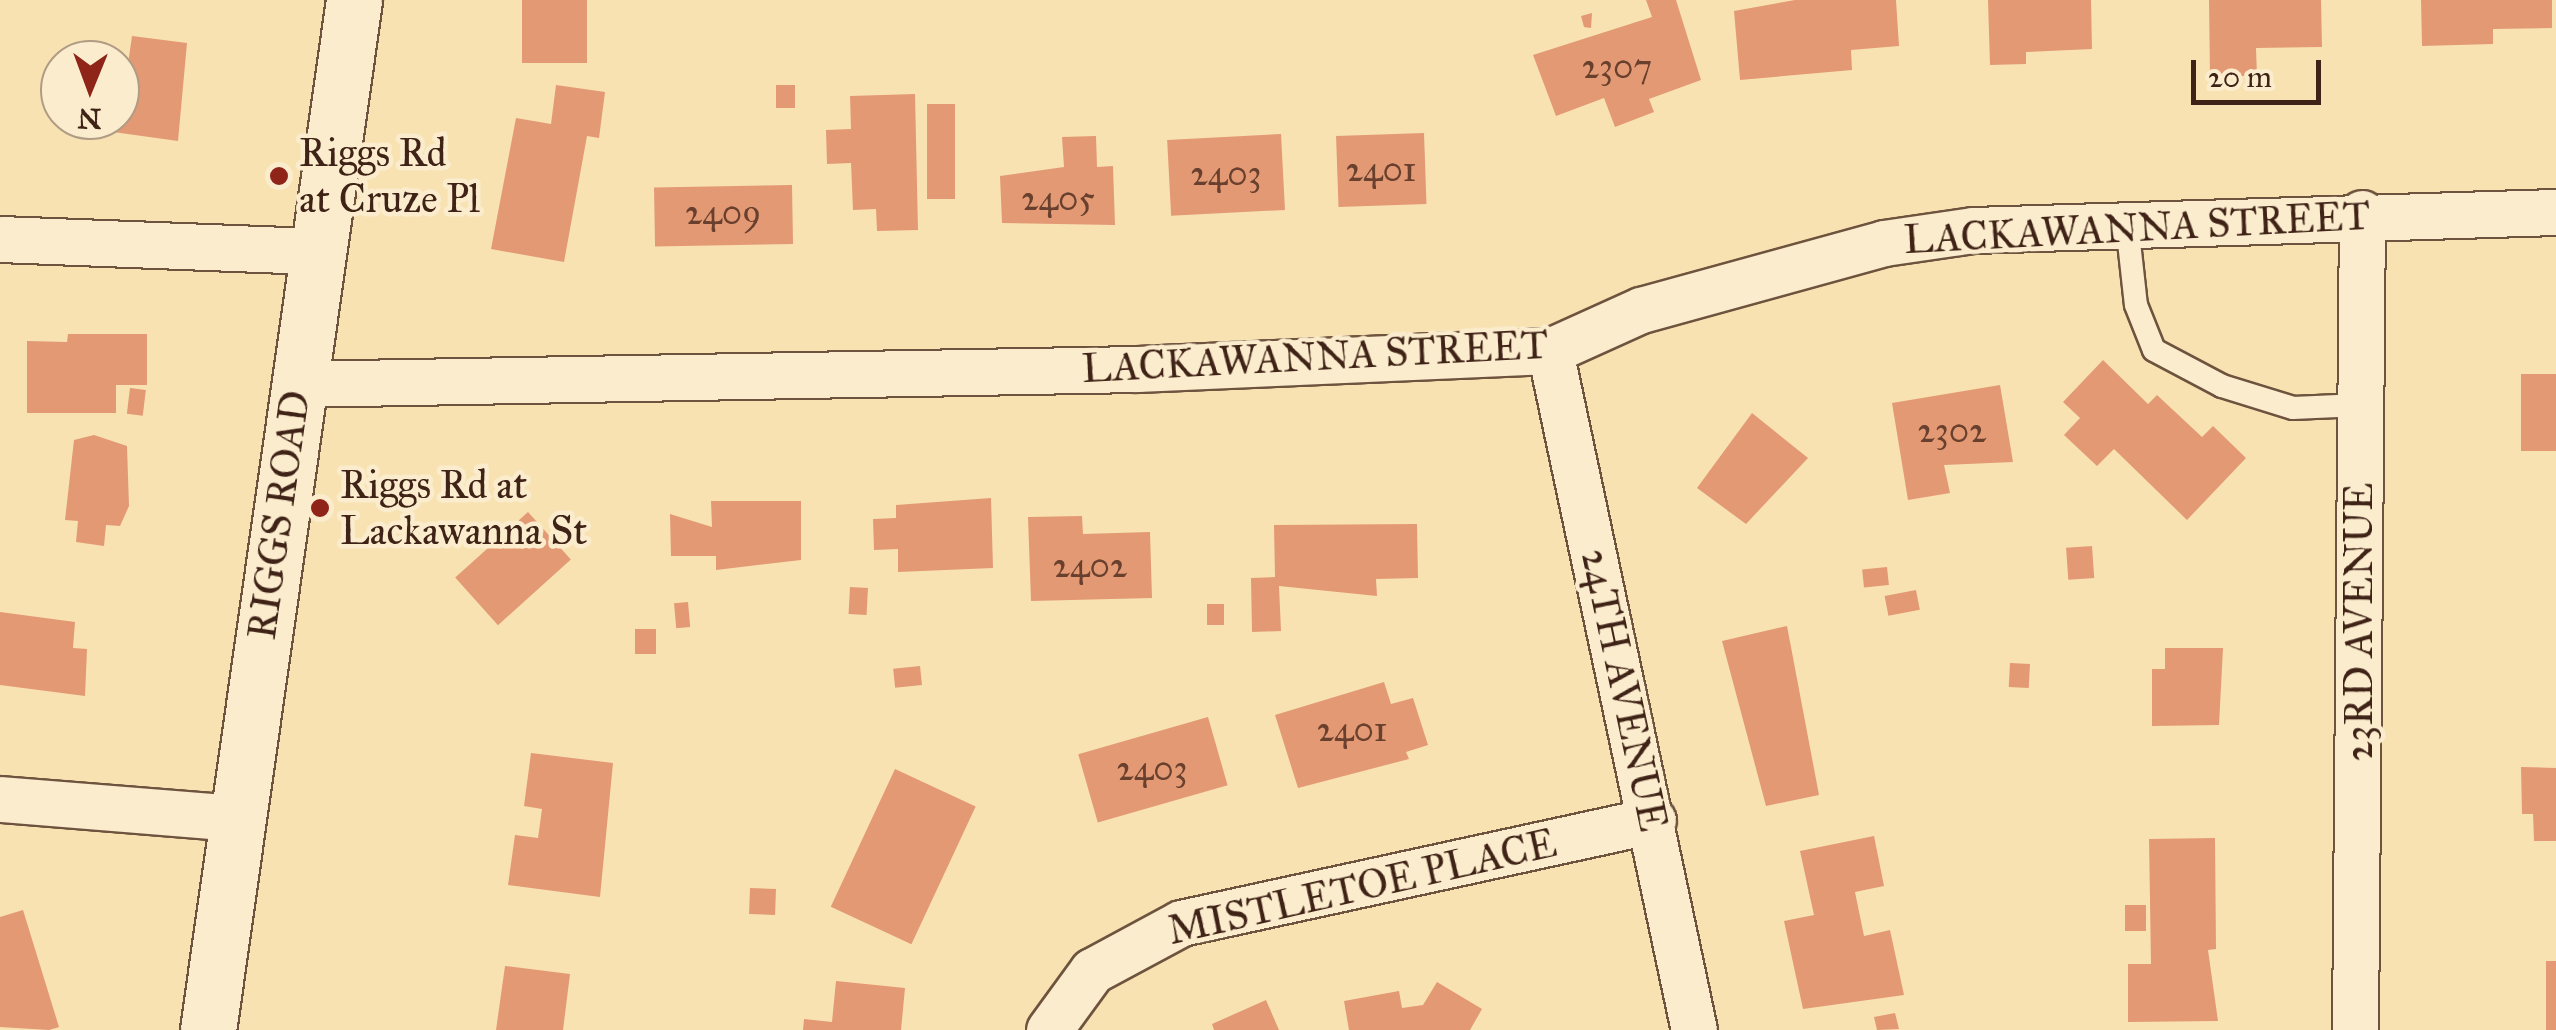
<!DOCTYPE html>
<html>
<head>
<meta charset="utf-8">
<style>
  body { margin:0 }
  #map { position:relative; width:2556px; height:1030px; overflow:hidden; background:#f8e2b2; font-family:"IM FELL Great Primer",serif }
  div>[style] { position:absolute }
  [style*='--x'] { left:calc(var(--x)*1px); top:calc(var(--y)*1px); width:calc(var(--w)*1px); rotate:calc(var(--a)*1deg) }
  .building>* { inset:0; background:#e39974; transform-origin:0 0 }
  .roads { filter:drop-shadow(2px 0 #6e533e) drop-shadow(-2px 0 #6e533e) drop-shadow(0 2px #6e533e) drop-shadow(0 -2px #6e533e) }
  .service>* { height:22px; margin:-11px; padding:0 11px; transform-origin:11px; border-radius:11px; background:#faeccd }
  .minor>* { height:45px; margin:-22.5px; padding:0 22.5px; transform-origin:22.5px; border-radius:22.5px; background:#faeccd }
  .secondary>* { height:55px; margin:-27.5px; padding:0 27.5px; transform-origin:27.5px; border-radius:27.5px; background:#faeccd }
  .dots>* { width:28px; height:28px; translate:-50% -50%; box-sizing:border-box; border:5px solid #faeccd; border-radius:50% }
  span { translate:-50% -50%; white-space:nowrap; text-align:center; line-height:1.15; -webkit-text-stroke:9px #faeccd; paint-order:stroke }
  .number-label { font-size:35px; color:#69402e }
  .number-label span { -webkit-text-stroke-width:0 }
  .poi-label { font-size:40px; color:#402317 }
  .left { translate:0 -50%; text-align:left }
  .street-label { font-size:40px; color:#402317 }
  .north { position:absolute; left:40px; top:40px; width:100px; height:100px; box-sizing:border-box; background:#faeccd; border:2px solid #b09c84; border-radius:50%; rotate:181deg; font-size:28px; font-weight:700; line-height:40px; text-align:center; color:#402317 }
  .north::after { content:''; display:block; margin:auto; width:35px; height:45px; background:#8f2418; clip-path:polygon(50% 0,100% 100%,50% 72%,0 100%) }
  .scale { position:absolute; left:2191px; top:60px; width:130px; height:45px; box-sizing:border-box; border:5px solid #402317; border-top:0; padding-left:12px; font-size:30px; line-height:35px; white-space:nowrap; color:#402317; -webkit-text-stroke:8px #faeccd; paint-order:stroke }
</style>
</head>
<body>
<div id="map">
  <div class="building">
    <div style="left:522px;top:0;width:65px;height:63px"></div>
    <div style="clip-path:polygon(1646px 0,1676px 0,1701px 80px,1649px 99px,1654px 112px,1615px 127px,1604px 98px,1556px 116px,1533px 55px,1652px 17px)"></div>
    <div style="clip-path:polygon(1795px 0,1896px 0,1899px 46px,1851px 50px,1852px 70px,1740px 80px,1734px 11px)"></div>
    <div style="clip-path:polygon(1988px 0,2091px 0,2092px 49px,2026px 52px,2026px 64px,1990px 65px)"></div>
    <div style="clip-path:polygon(2209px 0,2321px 0,2322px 47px,2256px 48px,2257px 76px,2210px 76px)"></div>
    <div style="clip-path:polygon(2421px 0,2552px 0,2552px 28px,2493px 29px,2493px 44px,2422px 46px)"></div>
    <div style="clip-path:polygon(1592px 13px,1591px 28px,1584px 27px,1581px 16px)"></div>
    <div style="clip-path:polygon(132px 36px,187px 43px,178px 141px,70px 126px,120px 120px)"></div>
    <div style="clip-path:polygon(556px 85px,605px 92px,599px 138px,587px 136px,564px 262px,491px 249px,516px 118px,551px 124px)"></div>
    <div style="left:776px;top:85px;width:19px;height:23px"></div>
    <div style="clip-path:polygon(915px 94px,918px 230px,877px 231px,876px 209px,853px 210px,851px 163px,827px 164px,826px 130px,851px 129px,850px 96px)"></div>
    <div style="left:927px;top:104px;width:28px;height:95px"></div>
    <div style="left:1424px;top:133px;width:71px;height:88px;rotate:88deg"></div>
    <div style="left:1281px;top:134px;width:76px;height:114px;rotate:87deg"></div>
    <div style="clip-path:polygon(1096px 136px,1097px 167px,1113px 166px,1115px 225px,1002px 223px,1000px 176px,1064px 167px,1062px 137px)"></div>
    <div style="left:792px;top:185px;width:59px;height:138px;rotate:89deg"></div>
    <div style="clip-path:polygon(68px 334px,147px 334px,147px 385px,116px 385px,116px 413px,27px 413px,27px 341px,67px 342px)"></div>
    <div style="clip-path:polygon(2103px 360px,2148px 404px,2157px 395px,2202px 437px,2213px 426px,2246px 458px,2187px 520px,2114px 449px,2097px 466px,2064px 435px,2080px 418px,2063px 402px)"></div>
    <div style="left:2521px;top:374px;width:35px;height:77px"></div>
    <div style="clip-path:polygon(2000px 385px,2013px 462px,1944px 465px,1950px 493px,1908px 500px,1892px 403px)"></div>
    <div style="left:130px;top:388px;width:16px;height:26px;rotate:7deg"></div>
    <div style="clip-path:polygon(1752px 413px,1808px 458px,1746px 524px,1697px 488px)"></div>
    <div style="clip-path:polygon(94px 435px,127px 446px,129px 506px,120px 526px,106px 525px,104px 546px,76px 542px,78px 521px,65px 520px,74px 440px)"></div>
    <div style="clip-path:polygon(991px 498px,993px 568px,898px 572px,898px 549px,874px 550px,873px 519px,896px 518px,896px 505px)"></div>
    <div style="clip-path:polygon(711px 501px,801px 501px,801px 560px,716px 570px,716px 556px,671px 556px,670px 514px,712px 527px)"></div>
    <div style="left:528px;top:512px;width:64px;height:98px;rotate:48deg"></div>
    <div style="clip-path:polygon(1082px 516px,1083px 534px,1150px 532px,1152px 598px,1031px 601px,1028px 517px)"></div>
    <div style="clip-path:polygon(1417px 524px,1418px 578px,1376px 579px,1377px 596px,1279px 586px,1281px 631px,1252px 632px,1251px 578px,1275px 577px,1274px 525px)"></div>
    <div style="left:2092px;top:546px;width:32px;height:26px;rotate:86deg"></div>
    <div style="left:1887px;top:567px;width:18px;height:25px;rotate:84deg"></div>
    <div style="left:850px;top:587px;width:18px;height:27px;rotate:3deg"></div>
    <div style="left:1916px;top:590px;width:20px;height:32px;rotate:79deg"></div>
    <div style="left:688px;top:602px;width:25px;height:14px;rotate:85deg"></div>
    <div style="left:1224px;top:604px;width:21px;height:17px;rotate:90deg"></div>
    <div style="clip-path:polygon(0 612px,75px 622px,73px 648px,87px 649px,85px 696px,0 685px)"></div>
    <div style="clip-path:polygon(1787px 626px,1819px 795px,1766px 806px,1722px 641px)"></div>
    <div style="left:635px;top:629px;width:21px;height:25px"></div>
    <div style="clip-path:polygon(2165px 648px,2223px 648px,2219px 725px,2152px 726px,2152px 669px,2165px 669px)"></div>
    <div style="left:2010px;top:663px;width:20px;height:24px;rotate:3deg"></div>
    <div style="left:920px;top:666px;width:19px;height:27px;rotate:84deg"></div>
    <div style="clip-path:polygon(1384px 682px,1391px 704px,1413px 698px,1428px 745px,1406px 752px,1409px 759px,1298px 788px,1275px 715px)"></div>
    <div style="left:1208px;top:717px;width:71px;height:135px;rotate:74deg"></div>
    <div style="clip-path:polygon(531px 753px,613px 763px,600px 897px,508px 885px,515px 835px,538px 838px,542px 809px,524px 806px)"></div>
    <div style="clip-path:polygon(2521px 767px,2556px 768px,2556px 841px,2534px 841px,2533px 814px,2522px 814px)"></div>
    <div style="left:895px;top:769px;width:89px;height:152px;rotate:25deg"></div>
    <div style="clip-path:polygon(1874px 836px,1884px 886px,1855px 892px,1864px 936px,1890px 930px,1904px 995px,1803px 1009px,1784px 921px,1814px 915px,1800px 851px)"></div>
    <div style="clip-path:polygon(2215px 838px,2216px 949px,2208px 950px,2218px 1021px,2128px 1022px,2128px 964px,2151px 964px,2149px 839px)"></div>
    <div style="left:750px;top:888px;width:26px;height:26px;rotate:2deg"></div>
    <div style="left:2125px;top:905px;width:21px;height:26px"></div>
    <div style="clip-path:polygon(23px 910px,59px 1027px,49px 1030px,0 1027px,0 917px)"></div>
    <div style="left:2546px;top:961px;width:10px;height:69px"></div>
    <div style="clip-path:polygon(505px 966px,570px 974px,563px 1030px,496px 1030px)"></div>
    <div style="clip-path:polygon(836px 981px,905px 988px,901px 1030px,803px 1030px,804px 1019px,832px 1022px)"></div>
    <div style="clip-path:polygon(1437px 982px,1482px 1009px,1470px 1030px,1349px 1030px,1344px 1001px,1399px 991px,1402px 1008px,1423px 1005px)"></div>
    <div style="clip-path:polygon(1266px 1000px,1279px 1030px,1214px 1030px,1212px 1024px)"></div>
    <div style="clip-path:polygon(1895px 1013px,1899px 1029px,1877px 1030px,1874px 1017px)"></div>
  </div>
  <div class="roads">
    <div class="service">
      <div style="--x:2127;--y:224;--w:81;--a:83.7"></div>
      <div style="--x:2136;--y:305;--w:48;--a:68.2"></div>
      <div style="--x:2154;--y:350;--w:77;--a:27.9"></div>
      <div style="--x:2222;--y:386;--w:74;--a:17.2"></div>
      <div style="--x:2293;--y:408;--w:67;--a:-2.6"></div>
    </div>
    <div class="minor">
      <div style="--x:0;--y:239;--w:315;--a:2.2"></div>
      <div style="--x:1550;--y:351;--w:694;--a:78.03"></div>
      <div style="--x:296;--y:384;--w:841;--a:-1.02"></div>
      <div style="--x:1137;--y:369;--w:413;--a:-2.5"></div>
      <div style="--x:1550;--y:351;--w:100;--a:-24.3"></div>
      <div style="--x:1641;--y:310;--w:252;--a:-15.4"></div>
      <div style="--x:1884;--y:243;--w:90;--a:-8.3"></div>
      <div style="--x:1973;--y:230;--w:583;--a:-1.77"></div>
      <div style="--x:0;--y:799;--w:239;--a:4.6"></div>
      <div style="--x:1049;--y:1030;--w:73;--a:-53.9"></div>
      <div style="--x:1092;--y:971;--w:101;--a:-28.3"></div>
      <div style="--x:1181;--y:923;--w:483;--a:-12.3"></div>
      <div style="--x:2355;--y:1030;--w:817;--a:-89.51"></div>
    </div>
    <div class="secondary">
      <div style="--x:208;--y:1030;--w:1040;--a:-81.93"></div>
    </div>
  </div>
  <div class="dots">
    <div style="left:279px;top:176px;background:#8f2418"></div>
    <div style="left:320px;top:508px;background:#8f2418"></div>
  </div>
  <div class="number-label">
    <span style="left:1617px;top:67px">2307</span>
    <span style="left:1381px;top:170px">2401</span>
    <span style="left:1226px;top:174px">2403</span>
    <span style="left:1058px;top:199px">2405</span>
    <span style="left:723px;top:213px">2409</span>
    <span style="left:1952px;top:431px">2302</span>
    <span style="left:1090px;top:566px">2402</span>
    <span style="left:1352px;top:730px">2401</span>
    <span style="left:1152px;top:769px">2403</span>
  </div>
  <div class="poi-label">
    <span class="left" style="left:299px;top:176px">Riggs Rd<br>at Cruze Pl</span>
    <span class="left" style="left:340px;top:508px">Riggs Rd at<br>Lackawanna St</span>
  </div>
  <div class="street-label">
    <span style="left:2137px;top:228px;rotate:-3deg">LACKAWANNA STREET</span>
    <span style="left:1315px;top:357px;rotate:-3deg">LACKAWANNA STREET</span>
    <span style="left:279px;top:515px;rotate:-82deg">RIGGS ROAD</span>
    <span style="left:2359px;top:622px;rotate:-90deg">23RD AVENUE</span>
    <span style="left:1624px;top:690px;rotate:78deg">24TH AVENUE</span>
    <span style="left:1362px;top:887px;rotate:-13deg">MISTLETOE PLACE</span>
  </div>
  <div class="north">N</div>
  <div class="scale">20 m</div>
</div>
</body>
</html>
